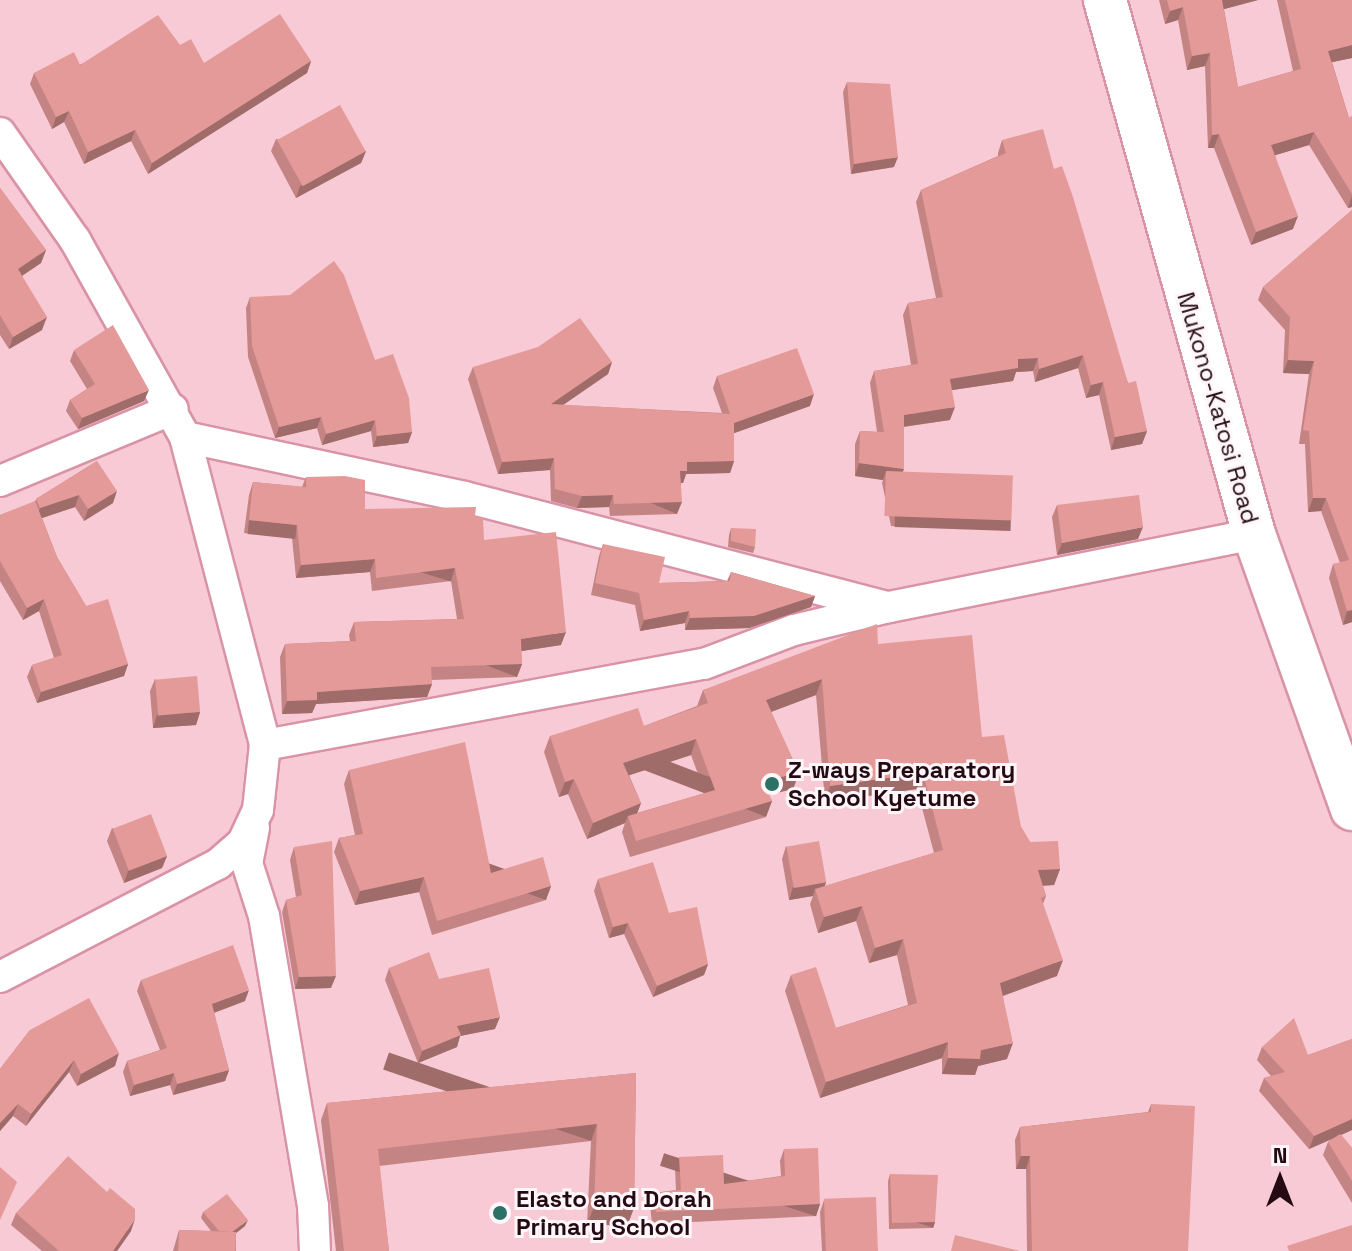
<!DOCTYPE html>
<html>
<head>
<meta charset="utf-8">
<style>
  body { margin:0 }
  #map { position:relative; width:1352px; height:1251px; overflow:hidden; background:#f7cad5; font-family:"Space Grotesk",sans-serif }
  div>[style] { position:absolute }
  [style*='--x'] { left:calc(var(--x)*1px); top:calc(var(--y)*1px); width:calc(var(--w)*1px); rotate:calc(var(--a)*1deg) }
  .roads { filter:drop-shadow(2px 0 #d993a6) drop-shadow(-2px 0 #d993a6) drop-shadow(0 2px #d993a6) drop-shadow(0 -2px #d993a6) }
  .street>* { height:30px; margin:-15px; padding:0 15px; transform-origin:15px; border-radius:15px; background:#fff }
  .secondary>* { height:42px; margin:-21px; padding:0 21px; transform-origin:21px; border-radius:21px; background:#fff }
  .wall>* { inset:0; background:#c48483 }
  .shaded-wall>* { inset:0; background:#a06c6a; transform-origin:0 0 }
  .building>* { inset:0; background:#e49a98; transform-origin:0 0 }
  .dots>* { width:22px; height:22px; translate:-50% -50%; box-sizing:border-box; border:4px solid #fef6f8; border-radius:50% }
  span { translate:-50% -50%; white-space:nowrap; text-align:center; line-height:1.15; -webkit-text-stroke:6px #fef6f8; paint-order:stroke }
  .street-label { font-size:24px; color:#240b13 }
  .poi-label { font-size:24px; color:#240b13; font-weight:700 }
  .left { translate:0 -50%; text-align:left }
  .north { position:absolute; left:1240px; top:1139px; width:80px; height:80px; -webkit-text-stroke:6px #fef6f8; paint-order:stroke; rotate:0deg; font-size:22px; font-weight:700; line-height:32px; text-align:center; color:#240b13 }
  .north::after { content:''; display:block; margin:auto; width:28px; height:36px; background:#240b13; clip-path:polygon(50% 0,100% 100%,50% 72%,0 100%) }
</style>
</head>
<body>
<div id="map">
  <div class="roads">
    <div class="street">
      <div style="--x:0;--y:133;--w:131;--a:55"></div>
      <div style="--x:75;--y:240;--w:226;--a:60.8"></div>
      <div style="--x:185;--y:437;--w:318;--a:75.4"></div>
      <div style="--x:185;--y:437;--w:286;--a:12.1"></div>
      <div style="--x:465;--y:497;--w:432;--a:14.6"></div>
      <div style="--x:0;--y:481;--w:187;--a:-22.6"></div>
      <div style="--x:254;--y:828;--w:36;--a:101"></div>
      <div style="--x:247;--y:863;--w:56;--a:72.2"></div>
      <div style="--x:264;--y:916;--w:294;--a:80.4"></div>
      <div style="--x:313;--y:1206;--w:45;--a:87.5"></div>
      <div style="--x:0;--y:977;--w:246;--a:-27.4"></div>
      <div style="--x:218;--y:864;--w:33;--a:-41"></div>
      <div style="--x:243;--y:842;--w:35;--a:-65"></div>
      <div style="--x:258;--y:810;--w:65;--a:-83.9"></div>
      <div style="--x:265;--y:745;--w:446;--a:-10.5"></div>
      <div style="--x:704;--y:664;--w:96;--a:-20.7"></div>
      <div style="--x:794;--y:630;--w:98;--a:-13.6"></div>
      <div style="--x:889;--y:607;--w:372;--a:-11.3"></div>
    </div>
    <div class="secondary">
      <div style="--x:1105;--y:0;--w:554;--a:74.41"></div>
      <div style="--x:1254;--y:534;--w:292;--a:70.4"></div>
    </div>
  </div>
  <div class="wall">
    <div style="clip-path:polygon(1159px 0,1258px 0,1224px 9px,1238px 87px,1293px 71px,1277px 0,1352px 0,1352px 58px,1332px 62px,1349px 118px,1352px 116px,1352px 207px,1348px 208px,1309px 145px,1275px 155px,1293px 229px,1251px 245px,1214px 148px,1208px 148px,1205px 66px,1187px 70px,1178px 20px,1165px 24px)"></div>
    <div style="clip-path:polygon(180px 45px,204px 63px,311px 61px,307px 73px,148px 174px,131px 141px,84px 164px,64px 122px,52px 129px,30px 84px,34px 73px)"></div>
    <div style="clip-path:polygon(847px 82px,894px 167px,851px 174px,843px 92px)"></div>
    <div style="clip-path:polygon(276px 139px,366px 151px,361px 163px,296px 198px,271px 151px)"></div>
    <div style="clip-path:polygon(1002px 140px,1054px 169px,1128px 383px,1147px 431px,1142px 444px,1111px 450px,1099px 395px,1086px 398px,1078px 368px,1035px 382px,1033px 371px,1016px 372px,1013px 381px,952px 390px,950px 420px,904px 427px,903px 472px,1011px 519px,1007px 530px,891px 526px,882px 483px,883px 480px,855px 476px,855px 444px,860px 431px,877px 432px,870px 383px,874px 371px,911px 365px,903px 315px,908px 303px,936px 298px,916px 202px,921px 190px,998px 156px,998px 153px)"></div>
    <div style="clip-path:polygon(0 188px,46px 250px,41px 263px,22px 276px,42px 330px,9px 349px,0 335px)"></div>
    <div style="clip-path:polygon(1352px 210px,1352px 622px,1343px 625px,1329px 578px,1333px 564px,1340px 563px,1321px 511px,1308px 512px,1305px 444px,1299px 444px,1309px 374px,1283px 373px,1285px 330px,1258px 300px,1263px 287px)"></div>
    <div style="clip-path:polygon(250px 297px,375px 360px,412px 432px,408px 443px,373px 447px,371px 431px,322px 445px,317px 428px,275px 438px,248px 357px,246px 308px)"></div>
    <div style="clip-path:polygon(74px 350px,144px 401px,78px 429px,66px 411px,70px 400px,87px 389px,70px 361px)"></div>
    <div style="clip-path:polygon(612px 362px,608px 374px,563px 405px,722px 413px,713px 388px,717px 376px,810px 406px,734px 433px,734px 461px,730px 473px,686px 474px,683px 483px,681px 483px,677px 514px,610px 516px,609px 507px,577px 508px,551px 501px,550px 470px,498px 474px,468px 379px,473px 367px)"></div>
    <div style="clip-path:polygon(97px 461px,113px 503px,84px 521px,75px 507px,42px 518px,57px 557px,86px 606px,128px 664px,124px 676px,37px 703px,27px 677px,32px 665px,54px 658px,39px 611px,23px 620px,0 581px,0 515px,35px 502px,36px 499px)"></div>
    <div style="clip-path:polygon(306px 477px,365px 509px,475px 516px,484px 540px,561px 645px,521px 651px,522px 664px,517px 677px,431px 680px,432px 684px,427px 697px,316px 704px,312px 713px,282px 714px,280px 657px,285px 644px,350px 641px,349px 635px,354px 622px,457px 619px,451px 581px,372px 591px,370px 572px,296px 578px,292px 538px,244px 533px,249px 495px,253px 482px,302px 487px)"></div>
    <div style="clip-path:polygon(1057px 505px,1138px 539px,1057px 555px,1052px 517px)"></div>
    <div style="clip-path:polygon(731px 528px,755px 547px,753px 553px,728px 547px,729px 535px)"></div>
    <div style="clip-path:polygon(603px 544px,659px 583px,727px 581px,731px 572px,815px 596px,811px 607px,749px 628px,685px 630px,685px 623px,640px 631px,635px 605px,591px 595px,599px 556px)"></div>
    <div style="clip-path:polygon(evenodd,878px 644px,982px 737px,1021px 827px,1030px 842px,1060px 869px,1054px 885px,1043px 886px,1046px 896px,1043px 904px,1057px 976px,1003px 996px,1007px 1059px,978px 1066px,975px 1075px,942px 1074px,942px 1058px,820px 1098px,785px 991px,791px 975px,836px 1028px,908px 1005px,897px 955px,869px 963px,856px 921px,818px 933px,810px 904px,813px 896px,789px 900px,782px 859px,786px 846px,826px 882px,825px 886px,934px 853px,917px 789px,825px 802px,816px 695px,771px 712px,799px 773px,793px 789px,769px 795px,772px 801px,766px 817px,630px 857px,622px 832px,625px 823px,587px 839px,568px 794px,559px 797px,544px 752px,550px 736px,644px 726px,697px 706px,703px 690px,878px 644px,691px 755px,705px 793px,637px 813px,641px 803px,629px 775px,691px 755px)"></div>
    <div style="clip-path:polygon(155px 679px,200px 712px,196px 725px,153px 728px,150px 691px)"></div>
    <div style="clip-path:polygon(349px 770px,491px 873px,551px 886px,546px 900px,432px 935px,419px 892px,355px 905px,334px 852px,339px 838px,355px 835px,344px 784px)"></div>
    <div style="clip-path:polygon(112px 828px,167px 856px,162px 868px,124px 883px,107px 841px)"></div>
    <div style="clip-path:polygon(294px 847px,331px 988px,295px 989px,282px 912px,286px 900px,296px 897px,290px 860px)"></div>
    <div style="clip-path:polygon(598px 879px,669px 913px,708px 964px,704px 975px,653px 997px,624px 934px,609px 938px,594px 891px)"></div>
    <div style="clip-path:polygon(389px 968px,439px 979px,495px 1029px,460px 1036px,457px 1047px,418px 1063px,385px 980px)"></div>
    <div style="clip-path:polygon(141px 980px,245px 1001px,214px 1013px,229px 1070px,225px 1081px,173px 1095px,170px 1085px,130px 1096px,123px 1072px,127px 1061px,160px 1050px,137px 991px)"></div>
    <div style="clip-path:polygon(30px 1030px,115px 1066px,77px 1086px,69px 1072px,26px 1126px,13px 1116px,0 1131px,0 1069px)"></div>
    <div style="clip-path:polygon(1352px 1039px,1352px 1130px,1341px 1135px,1352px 1148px,1352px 1203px,1323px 1155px,1328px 1142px,1332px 1139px,1309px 1149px,1259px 1091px,1264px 1078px,1271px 1076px,1257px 1060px,1262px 1047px,1308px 1055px)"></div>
    <div style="clip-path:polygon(636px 1073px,634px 1208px,627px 1226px,587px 1224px,591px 1141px,379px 1166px,389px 1251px,336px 1251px,321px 1120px,327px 1103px)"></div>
    <div style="clip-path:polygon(1151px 1104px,1188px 1251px,1027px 1251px,1026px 1169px,1016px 1169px,1015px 1140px,1020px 1127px,1148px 1112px)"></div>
    <div style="clip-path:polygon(784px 1149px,820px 1204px,816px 1216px,652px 1224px,650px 1205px,654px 1193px,676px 1190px,675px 1168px,679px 1157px,724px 1184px,781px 1176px,780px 1161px)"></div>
    <div style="clip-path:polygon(890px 1174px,935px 1222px,933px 1228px,889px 1229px,888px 1181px)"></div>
    <div style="clip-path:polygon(824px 1200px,878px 1251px,822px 1251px,820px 1212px)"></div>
    <div style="clip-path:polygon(203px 1212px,245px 1226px,236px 1233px,236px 1251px,173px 1251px,179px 1230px,211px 1231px,201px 1218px)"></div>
    <div style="clip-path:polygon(16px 1213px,131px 1231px,117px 1251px,42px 1251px,11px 1225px)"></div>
  </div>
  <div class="shaded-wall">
    <div style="clip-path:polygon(1221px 0,1258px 0,1217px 11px)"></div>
    <div style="clip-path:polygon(1183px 7px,1178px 20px,1165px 24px,1170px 11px)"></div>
    <div style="clip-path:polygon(1352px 45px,1352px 58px,1323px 64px,1328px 51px)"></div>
    <div style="clip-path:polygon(1210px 53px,1205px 66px,1187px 70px,1192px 56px)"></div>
    <div style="clip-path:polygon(311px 61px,307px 73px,148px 174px,152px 163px)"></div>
    <div style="clip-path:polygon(69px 111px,64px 122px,52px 129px,56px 117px)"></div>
    <div style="clip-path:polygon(135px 130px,131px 141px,84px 164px,88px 152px)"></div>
    <div style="clip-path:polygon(1314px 132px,1309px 145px,1266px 158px,1271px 145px)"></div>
    <div style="clip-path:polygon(1219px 134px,1214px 148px,1208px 148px,1212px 135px)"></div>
    <div style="clip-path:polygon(366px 151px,361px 163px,296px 198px,300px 186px)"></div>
    <div style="clip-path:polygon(898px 157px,894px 167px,851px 174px,854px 164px)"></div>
    <div style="clip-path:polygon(1352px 196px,1352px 207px,1348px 208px)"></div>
    <div style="clip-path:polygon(1298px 216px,1293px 229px,1251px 245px,1256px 232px)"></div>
    <div style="clip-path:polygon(46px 250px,41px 263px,14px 281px,18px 269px)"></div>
    <div style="clip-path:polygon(47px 317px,42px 330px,9px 349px,13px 337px)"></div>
    <div style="clip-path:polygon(1083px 355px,1078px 368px,1035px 382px,1039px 369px)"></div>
    <div style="clip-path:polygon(1038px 358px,1033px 371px,1016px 372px,1013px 381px,946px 391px,950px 379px,1018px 359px)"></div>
    <div style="clip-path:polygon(1288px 360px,1314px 361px,1309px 374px,1283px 373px)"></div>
    <div style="clip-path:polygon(612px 362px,608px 374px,547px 416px,551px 404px)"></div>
    <div style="clip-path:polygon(1103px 382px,1099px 395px,1086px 398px,1091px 385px)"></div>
    <div style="clip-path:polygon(149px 390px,144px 401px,78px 429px,82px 418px)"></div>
    <div style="clip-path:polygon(814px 394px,810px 406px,729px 435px,734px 423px)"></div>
    <div style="clip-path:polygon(955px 407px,950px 420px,900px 427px,904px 415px)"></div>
    <div style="clip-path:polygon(321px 417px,317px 428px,275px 438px,279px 427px)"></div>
    <div style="clip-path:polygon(375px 420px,371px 431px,322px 445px,326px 434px)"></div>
    <div style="clip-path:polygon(1147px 431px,1142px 444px,1111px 450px,1115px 437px)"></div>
    <div style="clip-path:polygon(412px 432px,408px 443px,373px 447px,377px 436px)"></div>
    <div style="clip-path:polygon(554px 458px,550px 470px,498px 474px,502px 462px)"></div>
    <div style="clip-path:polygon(734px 461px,730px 473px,686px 474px,683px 483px,676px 483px,680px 471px,687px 462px)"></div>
    <div style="clip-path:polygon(859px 463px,904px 469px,899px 482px,886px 471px,883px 480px,855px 476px)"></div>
    <div style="clip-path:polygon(117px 491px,113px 503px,84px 521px,88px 509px)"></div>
    <div style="clip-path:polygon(79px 495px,75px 507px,36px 520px,40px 508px)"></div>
    <div style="clip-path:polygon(613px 495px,609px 507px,577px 508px,582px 496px)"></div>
    <div style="clip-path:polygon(1313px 498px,1326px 498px,1321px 511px,1308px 512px)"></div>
    <div style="left:682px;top:502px;width:13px;height:68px;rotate:113deg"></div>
    <div style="left:895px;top:515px;width:116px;height:12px;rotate:2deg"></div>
    <div style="left:249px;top:520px;width:48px;height:14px;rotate:6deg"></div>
    <div style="clip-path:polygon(1143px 527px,1138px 539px,1057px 555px,1062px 543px)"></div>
    <div style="clip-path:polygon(375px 559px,370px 572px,296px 578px,301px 565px)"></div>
    <div style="left:455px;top:568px;width:14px;height:80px;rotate:107deg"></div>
    <div style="clip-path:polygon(815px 596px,811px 607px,749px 628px,685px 630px,690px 618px)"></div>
    <div style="clip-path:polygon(44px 599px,39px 611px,23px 620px,27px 608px)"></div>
    <div style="clip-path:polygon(1352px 610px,1352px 622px,1343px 625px,1347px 611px)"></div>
    <div style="clip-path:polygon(689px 611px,685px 623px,640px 631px,644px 620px)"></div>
    <div style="clip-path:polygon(566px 632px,561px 645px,516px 652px,521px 639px)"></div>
    <div style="clip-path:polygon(128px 664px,124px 676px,37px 703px,41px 692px)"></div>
    <div style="left:522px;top:664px;width:14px;height:91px;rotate:111deg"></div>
    <div style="clip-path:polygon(822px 679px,816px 695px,760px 716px,766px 700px)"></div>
    <div style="clip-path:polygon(432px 684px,427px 697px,316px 704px,312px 713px,282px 714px,287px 701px,317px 692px)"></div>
    <div style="clip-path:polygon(200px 712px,196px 725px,153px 728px,157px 715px)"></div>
    <div style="clip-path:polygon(696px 739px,691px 755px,618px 779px,623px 763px)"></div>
    <div style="clip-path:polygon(799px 773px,793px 789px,757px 797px,763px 781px)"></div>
    <div style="clip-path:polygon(923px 773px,917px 789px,825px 802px,830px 786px)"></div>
    <div style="clip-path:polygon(574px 779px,568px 794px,559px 797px,565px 782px)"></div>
    <div style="left:772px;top:801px;width:17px;height:142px;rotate:111deg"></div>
    <div style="clip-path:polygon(641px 803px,635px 819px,628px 816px,625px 823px,587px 839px,593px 823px)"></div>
    <div style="clip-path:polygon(167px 856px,162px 868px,124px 883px,128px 871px)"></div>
    <div style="clip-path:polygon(1060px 869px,1054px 885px,1033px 886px,1038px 870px)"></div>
    <div style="clip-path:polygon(424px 877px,419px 892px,355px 905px,360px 891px)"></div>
    <div style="clip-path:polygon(826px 882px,822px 894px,815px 889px,813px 896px,789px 900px,793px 887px)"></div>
    <div style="left:551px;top:886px;width:15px;height:119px;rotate:110deg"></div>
    <div style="clip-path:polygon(862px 906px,856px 921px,818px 933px,824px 917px)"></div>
    <div style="clip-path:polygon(628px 923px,624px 934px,609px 938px,613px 927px)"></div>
    <div style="clip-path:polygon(903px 939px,897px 955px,869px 963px,875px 948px)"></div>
    <div style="clip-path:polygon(1063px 960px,1057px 976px,994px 999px,1000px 983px)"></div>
    <div style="clip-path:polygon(708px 964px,704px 975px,653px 997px,657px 986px)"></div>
    <div style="clip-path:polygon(336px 976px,331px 988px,295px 989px,299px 977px)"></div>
    <div style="clip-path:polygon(249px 990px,245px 1001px,208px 1015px,212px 1004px)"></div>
    <div style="clip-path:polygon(500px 1017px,495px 1029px,460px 1036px,457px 1047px,418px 1063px,422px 1051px,457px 1026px)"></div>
    <div style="clip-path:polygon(948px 1042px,942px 1058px,820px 1098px,826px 1082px)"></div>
    <div style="clip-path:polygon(1013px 1043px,1007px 1059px,978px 1066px,975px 1075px,942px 1074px,948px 1058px)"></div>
    <div style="clip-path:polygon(119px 1053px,115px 1066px,77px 1086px,81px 1074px)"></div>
    <div style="clip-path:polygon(74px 1060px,69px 1072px,26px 1126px,31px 1114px)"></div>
    <div style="clip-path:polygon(229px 1070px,225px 1081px,173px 1095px,177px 1084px)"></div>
    <div style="clip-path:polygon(174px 1073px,170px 1085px,130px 1096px,134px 1085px)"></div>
    <div style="clip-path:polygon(18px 1104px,13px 1116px,0 1131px,0 1123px)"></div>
    <div style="clip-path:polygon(1352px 1119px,1352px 1130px,1309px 1149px,1314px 1136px)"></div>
    <div style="left:597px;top:1124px;width:18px;height:220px;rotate:109deg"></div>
    <div style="clip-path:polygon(1021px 1156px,1030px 1156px,1026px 1169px,1016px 1169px)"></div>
    <div style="left:820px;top:1204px;width:13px;height:164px;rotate:108deg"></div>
    <div style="clip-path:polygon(594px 1207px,634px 1208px,627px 1226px,587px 1224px)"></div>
    <div style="clip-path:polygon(135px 1219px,131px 1231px,117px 1251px,113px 1251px)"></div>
    <div style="clip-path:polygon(248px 1220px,245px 1226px,222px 1244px,224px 1238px)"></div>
    <div style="left:935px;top:1222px;width:6px;height:43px;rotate:108deg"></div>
  </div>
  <div class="building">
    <div style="clip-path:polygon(1167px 0,1222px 0,1238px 87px,1301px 69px,1285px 0,1352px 0,1352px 45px,1328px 51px,1349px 118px,1352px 116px,1352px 194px,1314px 132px,1271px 145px,1298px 216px,1256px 232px,1219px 134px,1212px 135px,1210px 53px,1192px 56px,1183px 7px,1170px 11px)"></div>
    <div style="clip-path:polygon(280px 14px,311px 61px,152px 163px,135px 130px,88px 152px,69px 111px,56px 117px,34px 73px,74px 52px,80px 65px,158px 15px,180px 45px,191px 39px,204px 63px)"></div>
    <div style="clip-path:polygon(847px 82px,890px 84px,898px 157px,854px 164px)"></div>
    <div style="left:340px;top:105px;width:53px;height:72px;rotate:61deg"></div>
    <div style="clip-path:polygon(1043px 129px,1054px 169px,1062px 166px,1073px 197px,1128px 383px,1136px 381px,1147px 431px,1115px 437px,1103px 382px,1091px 385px,1083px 355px,1039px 369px,1038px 358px,1018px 359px,1018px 368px,950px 379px,955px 407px,904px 415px,904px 469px,859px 463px,860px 431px,884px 432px,874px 371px,918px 364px,908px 303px,943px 297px,921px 190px,1006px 153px,1002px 140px)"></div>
    <div style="clip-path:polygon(0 188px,46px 250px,18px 269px,47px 317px,13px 337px,0 315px)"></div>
    <div style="clip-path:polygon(1352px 210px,1352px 610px,1347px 611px,1333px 564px,1349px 560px,1326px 498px,1313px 498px,1309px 431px,1303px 430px,1314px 361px,1288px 360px,1290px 317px,1263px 287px)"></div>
    <div style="clip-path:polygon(334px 261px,344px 275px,375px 360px,393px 354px,409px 398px,412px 432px,377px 436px,375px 420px,326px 434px,321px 417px,279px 427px,252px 346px,250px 297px,290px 295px)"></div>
    <div style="clip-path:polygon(580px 318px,612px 362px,551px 404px,730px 414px,717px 376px,797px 348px,814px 394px,734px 423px,734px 461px,687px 462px,687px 471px,680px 471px,682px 502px,614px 504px,613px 495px,582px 496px,555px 489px,554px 458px,502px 462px,473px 367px,538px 347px)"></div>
    <div style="clip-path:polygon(113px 325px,149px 390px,82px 418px,70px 400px,95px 384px,74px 350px)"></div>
    <div style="clip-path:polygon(97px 461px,117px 491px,88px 509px,79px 495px,40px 508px,36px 499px)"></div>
    <div style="left:886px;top:471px;width:127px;height:45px;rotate:2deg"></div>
    <div style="clip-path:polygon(345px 476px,365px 480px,365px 509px,476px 507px,475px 516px,483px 518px,484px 540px,556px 532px,566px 632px,521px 639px,522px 664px,431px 667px,432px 684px,317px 692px,317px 700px,287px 701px,285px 644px,356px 641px,354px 622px,464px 619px,455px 568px,376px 578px,375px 559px,301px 565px,297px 525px,249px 520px,253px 482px,306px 487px,306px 477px)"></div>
    <div style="clip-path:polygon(1139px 495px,1143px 527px,1062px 543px,1057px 505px)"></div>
    <div style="clip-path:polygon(35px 501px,57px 557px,86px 606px,108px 599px,128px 664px,41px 692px,32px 665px,62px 655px,44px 599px,27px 608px,0 561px,0 515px)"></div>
    <div style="clip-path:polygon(731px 528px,756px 529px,755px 547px,731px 541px)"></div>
    <div style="clip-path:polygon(603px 544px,665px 557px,659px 583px,730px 581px,731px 572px,815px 596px,754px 616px,690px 618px,689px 611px,644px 620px,639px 593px,595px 583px)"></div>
    <div style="clip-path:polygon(877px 624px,878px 644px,972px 635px,982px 737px,1004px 735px,1021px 827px,1030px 842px,1058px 841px,1060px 869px,1038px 870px,1046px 896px,1041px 898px,1063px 960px,1000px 983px,1013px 1043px,981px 1050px,980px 1059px,948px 1058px,948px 1042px,826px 1082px,791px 975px,816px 967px,836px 1028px,917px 1003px,903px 939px,875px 948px,862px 906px,824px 917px,815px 889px,943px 850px,923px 773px,830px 786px,822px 679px,766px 700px,799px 773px,763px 781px,772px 801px,636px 841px,628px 816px,715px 790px,696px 739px,623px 763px,641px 803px,593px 823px,574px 779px,565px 782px,550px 736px,638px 708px,644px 726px,708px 703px,703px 690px)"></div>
    <div style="left:197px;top:676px;width:36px;height:42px;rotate:85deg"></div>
    <div style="clip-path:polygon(465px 742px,491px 873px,543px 857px,551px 886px,437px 921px,424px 877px,360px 891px,339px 838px,363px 834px,349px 770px)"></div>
    <div style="left:151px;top:814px;width:45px;height:41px;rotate:69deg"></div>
    <div style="clip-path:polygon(332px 841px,336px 976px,299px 977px,286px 900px,302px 895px,294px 847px)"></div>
    <div style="left:819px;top:841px;width:42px;height:33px;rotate:80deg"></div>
    <div style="clip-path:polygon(653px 862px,669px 913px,697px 907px,708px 964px,657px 986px,628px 923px,613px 927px,598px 879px)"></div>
    <div style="clip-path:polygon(233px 945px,249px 990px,212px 1004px,229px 1070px,177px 1084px,174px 1073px,134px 1085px,127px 1061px,167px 1048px,141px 980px)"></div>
    <div style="clip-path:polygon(429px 952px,439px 979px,489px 968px,500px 1017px,457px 1026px,461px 1035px,422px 1051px,389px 968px)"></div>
    <div style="clip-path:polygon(89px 998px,119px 1053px,81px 1074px,74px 1060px,31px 1114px,18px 1104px,0 1123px,0 1069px,30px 1030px)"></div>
    <div style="clip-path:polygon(1294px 1018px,1308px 1055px,1352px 1039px,1352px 1119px,1314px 1136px,1264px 1078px,1285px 1072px,1262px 1047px)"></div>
    <div style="clip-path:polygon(636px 1073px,634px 1208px,594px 1207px,597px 1124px,378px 1149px,389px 1251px,344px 1251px,327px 1103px)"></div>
    <div style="clip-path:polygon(1151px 1104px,1195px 1106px,1188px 1251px,1032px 1251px,1030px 1156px,1021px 1156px,1020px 1127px,1151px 1112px)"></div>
    <div style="clip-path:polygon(1340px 1134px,1352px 1148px,1352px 1181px,1328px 1142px)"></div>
    <div style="clip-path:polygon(818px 1148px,820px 1204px,656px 1212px,654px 1193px,681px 1190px,679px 1157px,723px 1155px,724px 1184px,785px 1176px,784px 1149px)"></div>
    <div style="clip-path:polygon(68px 1156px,107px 1192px,110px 1188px,135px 1209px,135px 1219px,113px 1251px,59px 1251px,16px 1213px)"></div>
    <div style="clip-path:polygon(0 1167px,17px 1182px,0 1220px)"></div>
    <div style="clip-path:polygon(890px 1174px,938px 1175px,935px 1222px,892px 1223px)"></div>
    <div style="clip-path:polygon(227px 1194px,248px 1220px,232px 1232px,219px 1231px,203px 1212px)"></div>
    <div style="left:876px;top:1197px;width:54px;height:52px;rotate:88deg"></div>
    <div style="clip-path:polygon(1352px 1225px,1352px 1251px,1289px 1251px,1287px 1246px)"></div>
    <div style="left:179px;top:1230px;width:57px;height:21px;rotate:2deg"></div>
    <div style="clip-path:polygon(955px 1235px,1020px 1251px,951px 1251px)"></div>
  </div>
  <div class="dots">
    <div style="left:772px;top:784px;background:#2b7166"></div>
    <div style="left:500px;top:1213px;background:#2b7166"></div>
  </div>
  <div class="street-label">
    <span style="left:1218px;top:408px;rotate:74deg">Mukono-Katosi Road</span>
  </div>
  <div class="poi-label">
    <span class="left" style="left:788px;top:784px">Z-ways Preparatory<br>School Kyetume</span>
    <span class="left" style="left:516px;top:1213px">Elasto and Dorah<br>Primary School</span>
  </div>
  <div class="north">N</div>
</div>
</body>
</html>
